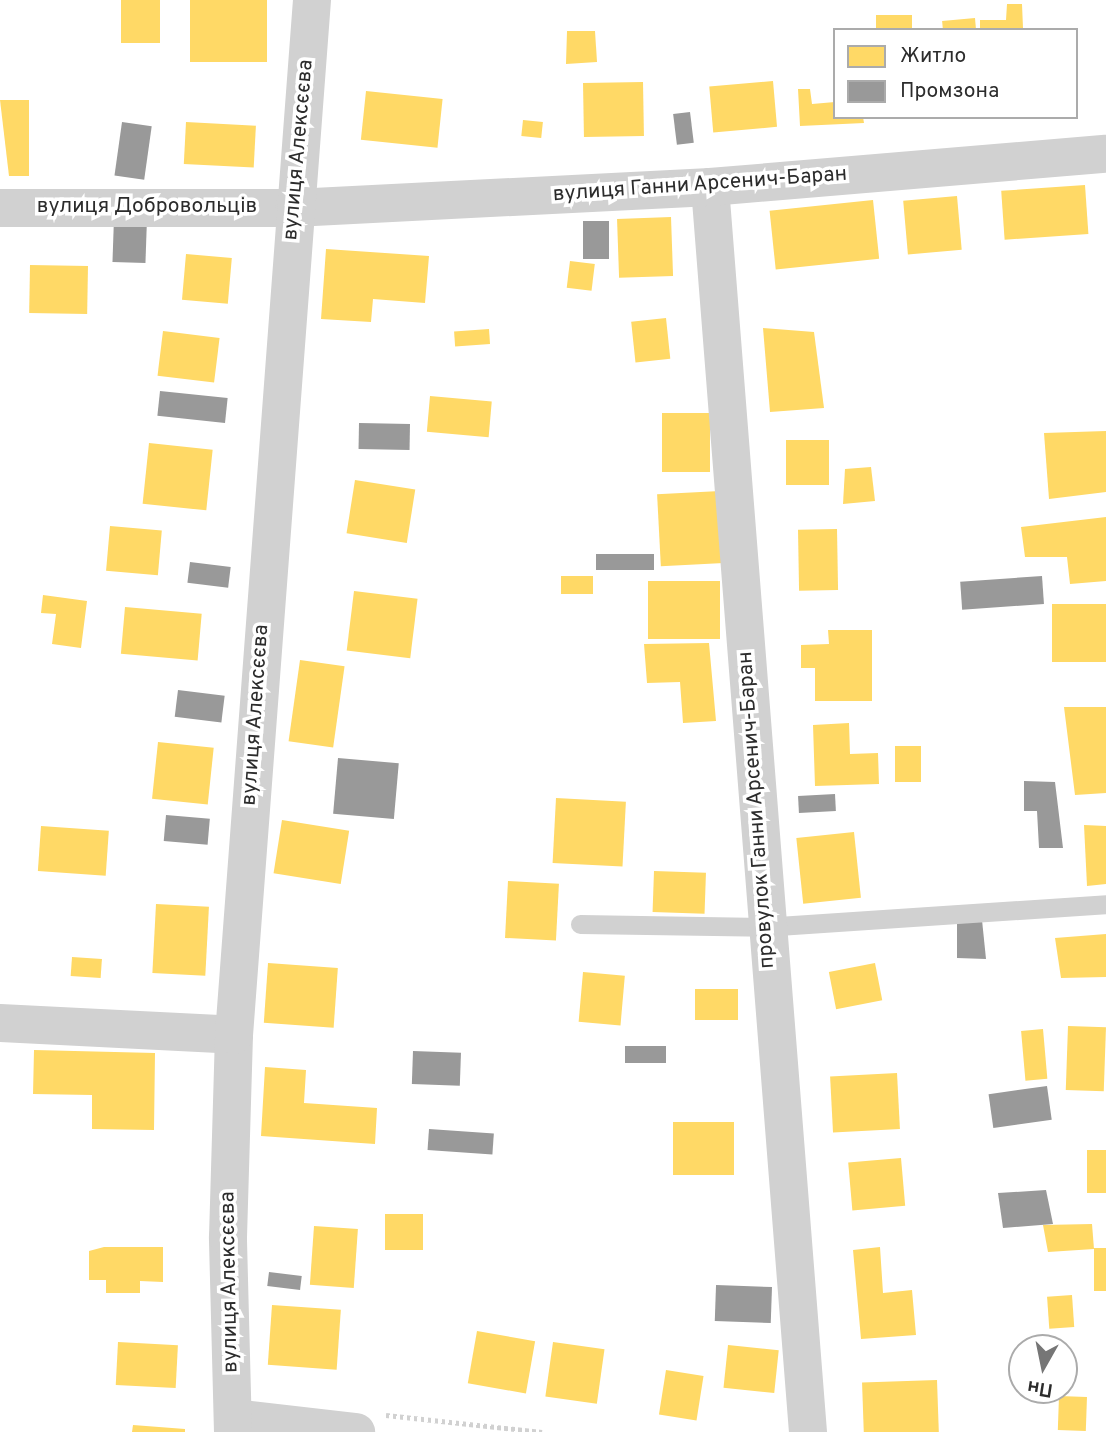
<!DOCTYPE html>
<html>
<head>
<meta charset="utf-8">
<style>
  body { margin:0 }
  #map { position:relative; width:1106px; height:1432px; overflow:hidden; background:#fff; font-family:Overpass,sans-serif }
  div>[style] { position:absolute }
  [style*='--x'] { left:calc(var(--x)*1px); top:calc(var(--y)*1px); width:calc(var(--w)*1px); rotate:calc(var(--a)*1deg) }
  .homes>* { inset:0; background:#ffd966; transform-origin:0 0 }
  .industry>* { inset:0; background:#999; transform-origin:0 0 }
  .path>* { height:4.5px; margin-top:-2.25px; transform-origin:0; background:repeating-linear-gradient(90deg,#d1d1d1 0 3.5px,transparent 0 7px) }
  .service>* { height:19px; margin:-9.5px; padding:0 9.5px; transform-origin:9.5px; border-radius:9.5px; background:#d1d1d1 }
  .minor>* { height:38px; margin:-19px; padding:0 19px; transform-origin:19px; border-radius:19px; background:#d1d1d1 }
  span { translate:-50% -50%; white-space:nowrap; text-align:center; line-height:1.15; -webkit-text-stroke:7px #fff; paint-order:stroke }
  .street-label { font-size:21px; color:#2c2c2c }
  .legend { position:absolute; left:833px; top:28px; width:245px; height:91px; box-sizing:border-box; background:#fff; border:2px solid #ababab; margin:0; padding:9px 12px; list-style:none; font-size:21px; color:#2c2c2c }
  .legend li { display:flex; align-items:center; gap:14px; height:35px }
  .legend b { width:35px; border:2px solid #ababab }
  .north { position:absolute; left:1008px; top:1334px; width:70px; height:70px; box-sizing:border-box; background:#fff; border:2px solid #ababab; border-radius:50%; rotate:189deg; font-size:19px; font-weight:700; line-height:28px; text-align:center; color:#2c2c2c }
  .north::after { content:''; display:block; margin:auto; width:24px; height:32px; background:#767676; clip-path:polygon(50% 0,100% 100%,50% 72%,0 100%) }
</style>
</head>
<body>
<div id="map">
  <div class="homes">
    <div style="left:121px;top:0;width:39px;height:43px"></div>
    <div style="left:190px;top:0;width:77px;height:62px"></div>
    <div style="clip-path:polygon(1007px 4px,1022px 4px,1023px 28px,980px 30px,980px 20px,1006px 20px)"></div>
    <div style="left:912px;top:15px;width:15px;height:36px;rotate:90deg"></div>
    <div style="left:975px;top:18px;width:12px;height:33px;rotate:85deg"></div>
    <div style="clip-path:polygon(567px 31px,595px 31px,597px 62px,566px 64px)"></div>
    <div style="left:773px;top:81px;width:46px;height:64px;rotate:85deg"></div>
    <div style="left:643px;top:82px;width:54px;height:60px;rotate:89deg"></div>
    <div style="clip-path:polygon(798px 89px,810px 89px,812px 104px,835px 102px,835px 117px,863px 117px,864px 123px,800px 126px)"></div>
    <div style="left:366px;top:91px;width:77px;height:49px;rotate:6deg"></div>
    <div style="clip-path:polygon(0 100px,29px 100px,29px 176px,9px 176px)"></div>
    <div style="left:523px;top:120px;width:20px;height:16px;rotate:6deg"></div>
    <div style="left:186px;top:122px;width:70px;height:42px;rotate:3deg"></div>
    <div style="left:1085px;top:185px;width:49px;height:84px;rotate:86deg"></div>
    <div style="left:957px;top:196px;width:54px;height:54px;rotate:85deg"></div>
    <div style="left:873px;top:200px;width:59px;height:104px;rotate:84deg"></div>
    <div style="left:671px;top:217px;width:59px;height:54px;rotate:88deg"></div>
    <div style="clip-path:polygon(326px 249px,429px 256px,425px 303px,373px 299px,371px 322px,321px 319px)"></div>
    <div style="left:186px;top:254px;width:46px;height:46px;rotate:5deg"></div>
    <div style="left:570px;top:261px;width:25px;height:27px;rotate:7deg"></div>
    <div style="left:30px;top:265px;width:58px;height:48px;rotate:1deg"></div>
    <div style="left:666px;top:318px;width:41px;height:35px;rotate:84deg"></div>
    <div style="clip-path:polygon(763px 328px,814px 332px,824px 408px,770px 412px)"></div>
    <div style="left:489px;top:329px;width:15px;height:35px;rotate:86deg"></div>
    <div style="left:163px;top:331px;width:57px;height:45px;rotate:7deg"></div>
    <div style="left:430px;top:396px;width:62px;height:36px;rotate:5deg"></div>
    <div style="left:662px;top:413px;width:48px;height:59px"></div>
    <div style="clip-path:polygon(1106px 431px,1106px 492px,1049px 499px,1044px 433px)"></div>
    <div style="left:786px;top:440px;width:43px;height:45px"></div>
    <div style="left:149px;top:443px;width:64px;height:61px;rotate:6deg"></div>
    <div style="clip-path:polygon(871px 467px,875px 501px,843px 504px,845px 469px)"></div>
    <div style="left:355px;top:480px;width:61px;height:54px;rotate:9deg"></div>
    <div style="left:720px;top:491px;width:72px;height:63px;rotate:87deg"></div>
    <div style="clip-path:polygon(1106px 517px,1106px 581px,1070px 584px,1067px 557px,1025px 557px,1021px 527px)"></div>
    <div style="left:110px;top:526px;width:52px;height:45px;rotate:5deg"></div>
    <div style="left:837px;top:529px;width:61px;height:39px;rotate:89deg"></div>
    <div style="left:561px;top:576px;width:32px;height:18px"></div>
    <div style="left:648px;top:581px;width:72px;height:58px"></div>
    <div style="left:354px;top:591px;width:64px;height:60px;rotate:7deg"></div>
    <div style="clip-path:polygon(43px 595px,87px 601px,81px 648px,52px 644px,56px 614px,41px 613px)"></div>
    <div style="left:1106px;top:604px;width:58px;height:54px;rotate:90deg"></div>
    <div style="left:125px;top:607px;width:77px;height:47px;rotate:5deg"></div>
    <div style="clip-path:polygon(828px 630px,872px 630px,872px 701px,815px 701px,815px 668px,801px 668px,801px 645px,829px 644px)"></div>
    <div style="clip-path:polygon(709px 643px,716px 721px,683px 723px,680px 682px,647px 683px,644px 644px)"></div>
    <div style="left:300px;top:660px;width:45px;height:82px;rotate:8deg"></div>
    <div style="clip-path:polygon(1064px 707px,1106px 707px,1106px 793px,1075px 795px)"></div>
    <div style="clip-path:polygon(849px 723px,850px 754px,878px 753px,879px 784px,815px 786px,813px 725px)"></div>
    <div style="left:158px;top:742px;width:56px;height:57px;rotate:6deg"></div>
    <div style="left:895px;top:746px;width:26px;height:36px"></div>
    <div style="left:556px;top:798px;width:70px;height:65px;rotate:3deg"></div>
    <div style="left:282px;top:820px;width:68px;height:54px;rotate:9deg"></div>
    <div style="clip-path:polygon(1084px 825px,1106px 826px,1106px 884px,1087px 886px)"></div>
    <div style="left:41px;top:826px;width:68px;height:45px;rotate:4deg"></div>
    <div style="left:854px;top:832px;width:66px;height:58px;rotate:84deg"></div>
    <div style="left:654px;top:871px;width:52px;height:41px;rotate:2deg"></div>
    <div style="left:508px;top:881px;width:51px;height:57px;rotate:3deg"></div>
    <div style="left:156px;top:904px;width:53px;height:69px;rotate:3deg"></div>
    <div style="clip-path:polygon(1106px 934px,1106px 977px,1061px 978px,1055px 938px)"></div>
    <div style="left:72px;top:957px;width:30px;height:19px;rotate:4deg"></div>
    <div style="left:268px;top:963px;width:70px;height:60px;rotate:4deg"></div>
    <div style="left:875px;top:963px;width:38px;height:47px;rotate:79deg"></div>
    <div style="left:583px;top:972px;width:42px;height:50px;rotate:5deg"></div>
    <div style="left:695px;top:989px;width:43px;height:31px"></div>
    <div style="left:1068px;top:1026px;width:38px;height:64px;rotate:2deg"></div>
    <div style="left:1043px;top:1029px;width:50px;height:22px;rotate:85deg"></div>
    <div style="clip-path:polygon(34px 1050px,155px 1053px,154px 1130px,92px 1129px,92px 1095px,33px 1094px)"></div>
    <div style="clip-path:polygon(265px 1067px,306px 1070px,304px 1103px,377px 1108px,375px 1144px,261px 1136px)"></div>
    <div style="left:897px;top:1073px;width:56px;height:67px;rotate:87deg"></div>
    <div style="left:734px;top:1122px;width:53px;height:61px;rotate:90deg"></div>
    <div style="left:1106px;top:1150px;width:43px;height:19px;rotate:90deg"></div>
    <div style="left:901px;top:1158px;width:48px;height:53px;rotate:85deg"></div>
    <div style="left:385px;top:1214px;width:38px;height:36px"></div>
    <div style="clip-path:polygon(1092px 1224px,1094px 1249px,1048px 1252px,1043px 1225px)"></div>
    <div style="left:314px;top:1226px;width:44px;height:59px;rotate:4deg"></div>
    <div style="clip-path:polygon(104px 1247px,163px 1247px,163px 1282px,140px 1281px,140px 1293px,106px 1293px,106px 1280px,89px 1280px,89px 1251px)"></div>
    <div style="clip-path:polygon(880px 1247px,883px 1293px,912px 1290px,916px 1335px,861px 1339px,853px 1250px)"></div>
    <div style="left:1106px;top:1248px;width:43px;height:12px;rotate:90deg"></div>
    <div style="left:1072px;top:1295px;width:32px;height:25px;rotate:86deg"></div>
    <div style="left:272px;top:1305px;width:69px;height:60px;rotate:4deg"></div>
    <div style="left:477px;top:1331px;width:59px;height:53px;rotate:10deg"></div>
    <div style="left:118px;top:1342px;width:60px;height:43px;rotate:3deg"></div>
    <div style="left:553px;top:1342px;width:52px;height:55px;rotate:8deg"></div>
    <div style="left:728px;top:1345px;width:51px;height:43px;rotate:6deg"></div>
    <div style="left:666px;top:1370px;width:38px;height:45px;rotate:9deg"></div>
    <div style="left:937px;top:1380px;width:52px;height:75px;rotate:88deg"></div>
    <div style="left:1059px;top:1396px;width:28px;height:34px;rotate:2deg"></div>
    <div style="clip-path:polygon(133px 1425px,185px 1429px,185px 1432px,132px 1432px)"></div>
  </div>
  <div class="industry">
    <div style="left:690px;top:112px;width:31px;height:17px;rotate:83deg"></div>
    <div style="left:122px;top:122px;width:30px;height:54px;rotate:8deg"></div>
    <div style="left:114px;top:218px;width:33px;height:44px;rotate:2deg"></div>
    <div style="left:609px;top:221px;width:38px;height:26px;rotate:90deg"></div>
    <div style="left:160px;top:391px;width:68px;height:25px;rotate:6deg"></div>
    <div style="left:359px;top:423px;width:51px;height:26px;rotate:1deg"></div>
    <div style="left:654px;top:554px;width:16px;height:58px;rotate:90deg"></div>
    <div style="left:190px;top:562px;width:41px;height:21px;rotate:7deg"></div>
    <div style="left:1042px;top:576px;width:28px;height:82px;rotate:86deg"></div>
    <div style="left:178px;top:690px;width:47px;height:27px;rotate:7deg"></div>
    <div style="left:338px;top:758px;width:61px;height:56px;rotate:5deg"></div>
    <div style="clip-path:polygon(1024px 781px,1055px 782px,1063px 848px,1039px 848px,1037px 811px,1024px 811px)"></div>
    <div style="left:835px;top:794px;width:17px;height:37px;rotate:87deg"></div>
    <div style="left:166px;top:815px;width:44px;height:26px;rotate:5deg"></div>
    <div style="clip-path:polygon(982px 920px,986px 959px,957px 958px,957px 922px)"></div>
    <div style="left:625px;top:1046px;width:41px;height:17px"></div>
    <div style="left:413px;top:1051px;width:48px;height:33px;rotate:2deg"></div>
    <div style="left:1047px;top:1086px;width:34px;height:59px;rotate:82deg"></div>
    <div style="left:429px;top:1129px;width:65px;height:21px;rotate:4deg"></div>
    <div style="clip-path:polygon(1046px 1190px,1053px 1224px,1003px 1228px,998px 1193px)"></div>
    <div style="left:269px;top:1272px;width:33px;height:14px;rotate:7deg"></div>
    <div style="left:772px;top:1287px;width:36px;height:56px;rotate:92deg"></div>
  </div>
  <div class="path">
    <div style="--x:386;--y:1415;--w:157;--a:6.2"></div>
  </div>
  <div class="service">
    <div style="--x:580;--y:924;--w:183;--a:0.9"></div>
    <div style="--x:763;--y:927;--w:344;--a:-3.8"></div>
  </div>
  <div class="minor">
    <div style="--x:710;--y:187;--w:1249;--a:85.5"></div>
    <div style="--x:0;--y:208;--w:294;--a:0"></div>
    <div style="--x:294;--y:208;--w:417;--a:-2.9"></div>
    <div style="--x:710;--y:187;--w:397;--a:-4.8"></div>
    <div style="--x:0;--y:1023;--w:234;--a:2.9"></div>
    <div style="--x:233;--y:1418;--w:124;--a:6.5"></div>
    <div style="--x:233;--y:1432;--w:195;--a:-91.5"></div>
    <div style="--x:228;--y:1237;--w:202;--a:-88.3"></div>
    <div style="--x:234;--y:1035;--w:1038;--a:-85.69"></div>
  </div>
  <div class="street-label">
    <span style="left:299px;top:150px;rotate:-85deg">вулиця Алексєєва</span>
    <span style="left:700px;top:185px;rotate:-4deg">вулиця Ганни Арсенич-Баран</span>
    <span style="left:147px;top:207px">вулиця Добровольців</span>
    <span style="left:256px;top:715px;rotate:-86deg">вулиця Алексєєва</span>
    <span style="left:757px;top:810px;rotate:-94deg">провулок Ганни Арсенич-Баран</span>
    <span style="left:230px;top:1282px;rotate:-91deg">вулиця Алексєєва</span>
  </div>
  <ul class="legend">
  <li><b style="height:19px;background:#ffd966"></b>Житло</li>
  <li><b style="height:19px;background:#999"></b>Промзона</li>
  </ul>
  <div class="north">Пн</div>
</div>
</body>
</html>
